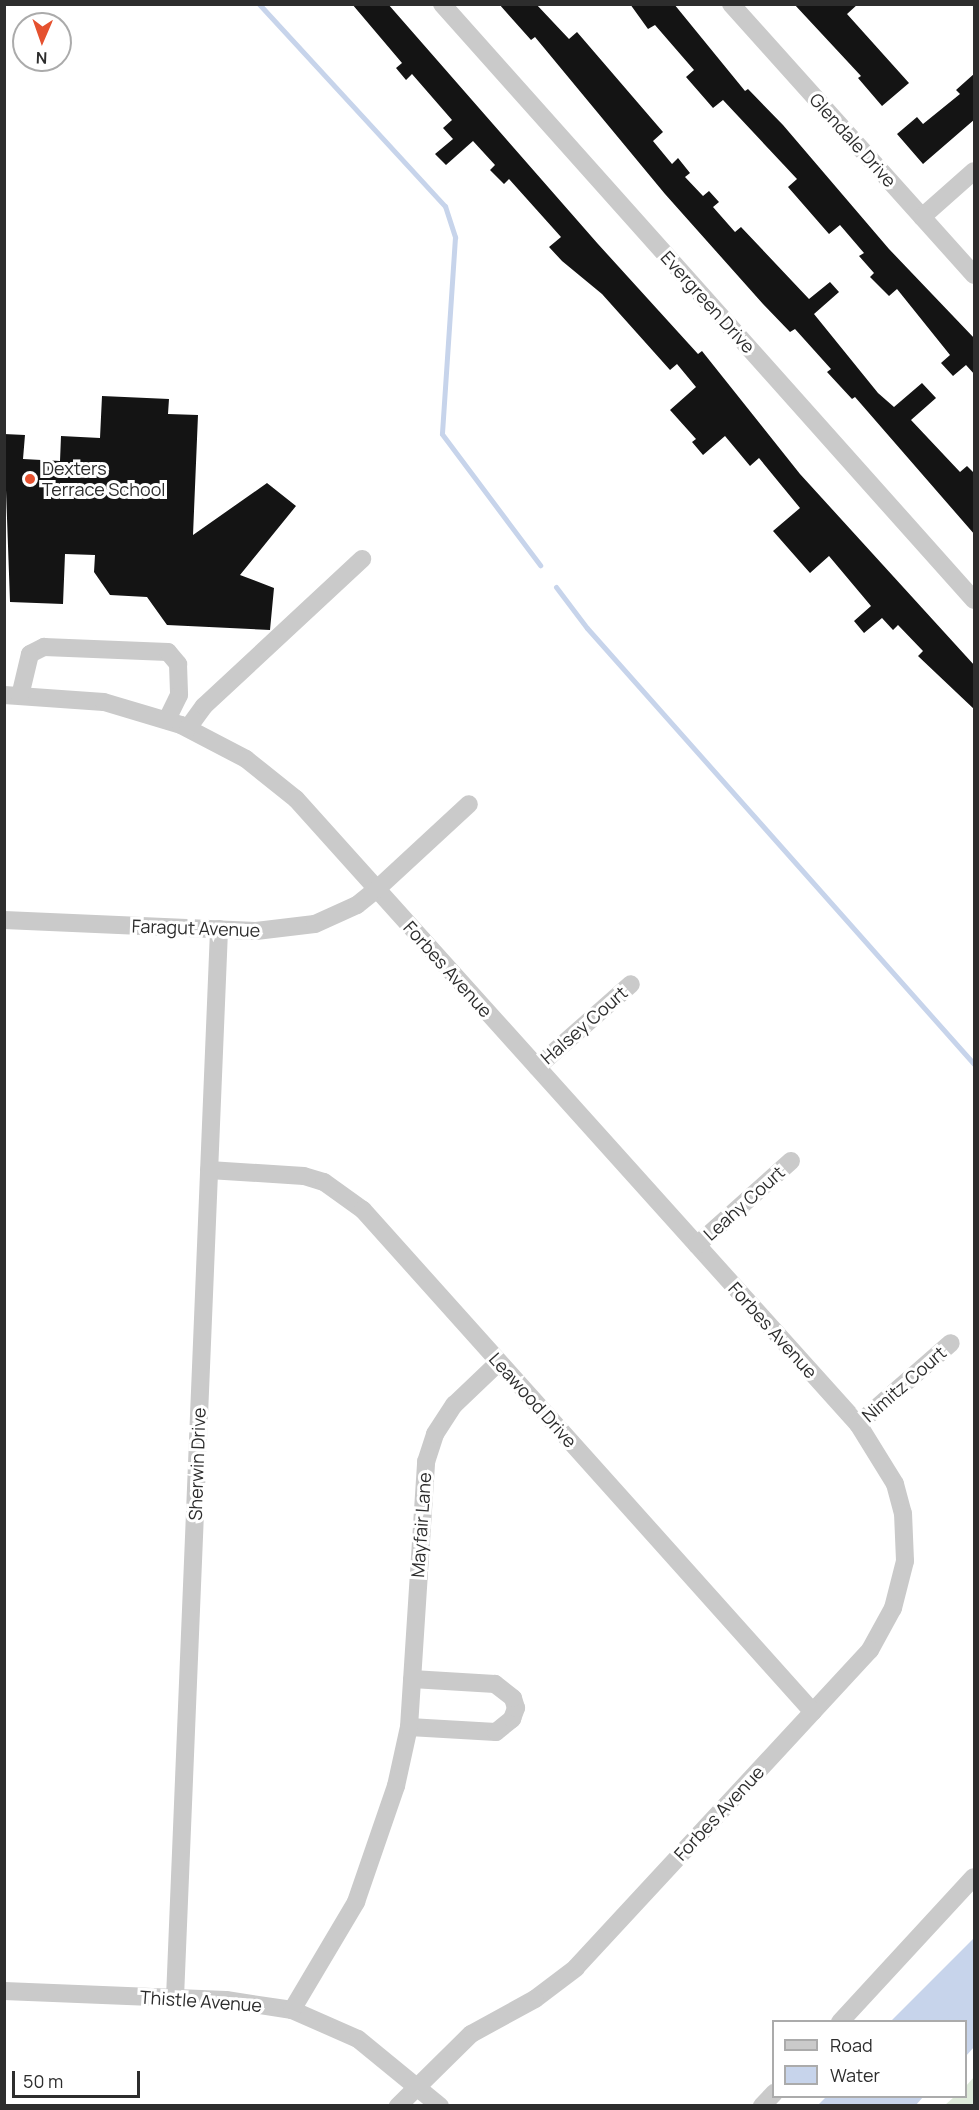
<!DOCTYPE html>
<html>
<head>
<meta charset="utf-8">
<style>
  body { margin:0 }
  #map { position:relative; width:979px; height:2110px; overflow:hidden; background:#fff; font-family:Manrope,sans-serif }
  div>[style] { position:absolute }
  [style*='--x'] { left:calc(var(--x)*1px); top:calc(var(--y)*1px); width:calc(var(--w)*1px); rotate:calc(var(--a)*1deg) }
  .green>* { inset:0; background:#dfebdb }
  .water>* { inset:0; background:#c7d4eb }
  .stream>* { height:5px; margin:-2.5px; padding:0 2.5px; transform-origin:2.5px; border-radius:2.5px; background:#c7d4eb }
  .building>* { inset:0; background:#141414 }
  .minor>* { height:18px; margin:-9px; padding:0 9px; transform-origin:9px; border-radius:9px; background:#cacaca }
  .dots>* { width:16px; height:16px; translate:-50% -50%; box-sizing:border-box; border:3px solid #fff; border-radius:50% }
  span { translate:-50% -50%; white-space:nowrap; text-align:center; line-height:1.15; -webkit-text-stroke:6px #fff; paint-order:stroke }
  .street-label { font-size:18px; color:#2d2d2d }
  .poi-label { font-size:18px; color:#2d2d2d }
  .left { translate:0 -50%; text-align:left }
  .frame { position:absolute; inset:0; border:6px solid #2d2d2d; pointer-events:none }
  .legend { position:absolute; left:772px; top:2020px; width:195px; height:78px; box-sizing:border-box; background:#fff; border:2px solid #ababab; margin:0; padding:8px 10px; list-style:none; font-size:18px; color:#2d2d2d }
  .legend li { display:flex; align-items:center; gap:12px; height:30px }
  .legend b { width:30px; border:2px solid #ababab }
  .north { position:absolute; left:12px; top:12px; width:60px; height:60px; box-sizing:border-box; background:#fff; border:2px solid #ababab; border-radius:50%; rotate:182deg; font-size:16px; font-weight:700; line-height:24px; text-align:center; color:#2d2d2d }
  .north::after { content:''; display:block; margin:auto; width:21px; height:27px; background:#e5512f; clip-path:polygon(50% 0,100% 100%,50% 72%,0 100%) }
  .scale { position:absolute; left:12px; top:2071px; width:128px; height:27px; box-sizing:border-box; border:3px solid #2d2d2d; border-top:0; padding-left:8px; font-size:18px; line-height:21px; white-space:nowrap; color:#2d2d2d; -webkit-text-stroke:4px #fff; paint-order:stroke }
</style>
</head>
<body>
<div id="map">
  <div class="green">
    <div style="clip-path:polygon(974px 2077px,974px 2105px,945px 2105px,954px 2097px,966px 2096px,966px 2086px)"></div>
  </div>
  <div class="water">
    <div style="clip-path:polygon(974px 1938px,974px 2047px,966px 2056px,966px 2022px,891px 2021px)"></div>
    <div style="clip-path:polygon(826px 2097px,826px 2096px,923px 2097px,916px 2105px,818px 2105px)"></div>
  </div>
  <div class="stream">
    <div style="--x:259;--y:4;--w:275;--a:47.4"></div>
    <div style="--x:445;--y:206;--w:33;--a:72"></div>
    <div style="--x:455;--y:237;--w:197;--a:93.8"></div>
    <div style="--x:442;--y:434;--w:164;--a:53.2"></div>
    <div style="--x:556;--y:587;--w:51;--a:52.9"></div>
    <div style="--x:587;--y:628;--w:583;--a:48.41"></div>
  </div>
  <div class="building">
    <div style="clip-path:polygon(352px 4px,388px 4px,598px 244px,698px 354px,702px 351px,800px 474px,975px 666px,975px 710px,918px 656px,923px 651px,898px 625px,893px 630px,882px 618px,864px 633px,854px 621px,871px 606px,829px 556px,810px 573px,773px 531px,800px 508px,759px 458px,750px 466px,725px 436px,703px 455px,692px 442px,696px 439px,670px 410px,696px 387px,677px 364px,670px 370px,602px 294px,562px 261px,549px 247px,561px 237px,509px 179px,504px 184px,490px 170px,495px 165px,473px 141px,446px 165px,435px 154px,453px 139px,443px 128px,452px 120px,412px 74px,406px 80px,396px 68px,402px 63px)"></div>
    <div style="clip-path:polygon(499px 4px,536px 4px,569px 39px,577px 32px,663px 132px,653px 141px,672px 164px,678px 158px,690px 173px,685px 177px,703px 196px,709px 191px,719px 202px,713px 207px,735px 232px,741px 227px,809px 299px,830px 282px,839px 292px,814px 314px,878px 393px,894px 407px,922px 383px,936px 398px,911px 420px,960px 472px,967px 466px,975px 474px,975px 535px,855px 397px,852px 399px,827px 372px,831px 369px,795px 329px,790px 332px,763px 304px,665px 194px,535px 37px,531px 40px)"></div>
    <div style="clip-path:polygon(630px 4px,674px 4px,745px 91px,748px 89px,783px 125px,889px 249px,975px 339px,975px 375px,966px 365px,953px 376px,941px 363px,950px 355px,897px 289px,889px 296px,870px 277px,874px 273px,859px 256px,864px 253px,840px 225px,829px 234px,788px 187px,797px 179px,723px 100px,713px 108px,686px 77px,694px 70px,655px 25px,648px 29px)"></div>
    <div style="clip-path:polygon(794px 4px,858px 4px,847px 14px,909px 83px,882px 106px,858px 78px,861px 76px)"></div>
    <div style="clip-path:polygon(975px 73px,975px 119px,923px 164px,897px 134px,917px 117px,923px 124px,960px 94px,956px 90px)"></div>
    <div style="clip-path:polygon(102px 396px,169px 399px,168px 414px,198px 415px,193px 535px,267px 483px,296px 506px,240px 575px,274px 588px,270px 630px,167px 625px,147px 597px,110px 595px,94px 572px,95px 555px,65px 554px,63px 604px,10px 602px,4px 434px,25px 435px,23px 459px,60px 461px,61px 436px,100px 438px)"></div>
  </div>
  <div class="minor">
    <div style="--x:442;--y:4;--w:799;--a:48.25"></div>
    <div style="--x:731;--y:4;--w:364;--a:48.1"></div>
    <div style="--x:922;--y:217;--w:69;--a:-41.5"></div>
    <div style="--x:4;--y:695;--w:100;--a:4"></div>
    <div style="--x:104;--y:702;--w:80;--a:16.6"></div>
    <div style="--x:181;--y:725;--w:73;--a:27.6"></div>
    <div style="--x:246;--y:759;--w:64;--a:38.7"></div>
    <div style="--x:296;--y:799;--w:841;--a:48.04"></div>
    <div style="--x:858;--y:1424;--w:70;--a:58.3"></div>
    <div style="--x:895;--y:1484;--w:30;--a:75"></div>
    <div style="--x:903;--y:1513;--w:48;--a:87.6"></div>
    <div style="--x:905;--y:1561;--w:49;--a:104.3"></div>
    <div style="--x:893;--y:1608;--w:48;--a:118.7"></div>
    <div style="--x:870;--y:1650;--w:433;--a:132.8"></div>
    <div style="--x:576;--y:1968;--w:51;--a:142.9"></div>
    <div style="--x:535;--y:1999;--w:73;--a:151.3"></div>
    <div style="--x:471;--y:2034;--w:103;--a:135.4"></div>
    <div style="--x:20;--y:696;--w:43;--a:-76.6"></div>
    <div style="--x:30;--y:654;--w:16;--a:-27"></div>
    <div style="--x:44;--y:647;--w:124;--a:2.3"></div>
    <div style="--x:168;--y:652;--w:16;--a:50"></div>
    <div style="--x:178;--y:664;--w:31;--a:88"></div>
    <div style="--x:179;--y:695;--w:28;--a:116"></div>
    <div style="--x:188;--y:728;--w:27;--a:-54"></div>
    <div style="--x:204;--y:706;--w:216;--a:-42.9"></div>
    <div style="--x:4;--y:920;--w:252;--a:2.5"></div>
    <div style="--x:256;--y:931;--w:59;--a:-6.8"></div>
    <div style="--x:315;--y:924;--w:46;--a:-24.3"></div>
    <div style="--x:357;--y:905;--w:26;--a:-39"></div>
    <div style="--x:377;--y:889;--w:125;--a:-42.7"></div>
    <div style="--x:537;--y:1067;--w:125;--a:-41.4"></div>
    <div style="--x:209;--y:1170;--w:95;--a:3.6"></div>
    <div style="--x:304;--y:1176;--w:21;--a:17"></div>
    <div style="--x:324;--y:1182;--w:48;--a:35.7"></div>
    <div style="--x:363;--y:1210;--w:674;--a:48.13"></div>
    <div style="--x:697;--y:1245;--w:126;--a:-41.8"></div>
    <div style="--x:858;--y:1424;--w:123;--a:-41.1"></div>
    <div style="--x:409;--y:1727;--w:87;--a:3.3"></div>
    <div style="--x:496;--y:1732;--w:21;--a:-39"></div>
    <div style="--x:512;--y:1719;--w:12;--a:-70"></div>
    <div style="--x:516;--y:1708;--w:10;--a:-107"></div>
    <div style="--x:513;--y:1698;--w:23;--a:-142"></div>
    <div style="--x:495;--y:1684;--w:83;--a:-176.6"></div>
    <div style="--x:4;--y:1991;--w:222;--a:2.3"></div>
    <div style="--x:226;--y:2000;--w:67;--a:8.6"></div>
    <div style="--x:292;--y:2010;--w:72;--a:23.7"></div>
    <div style="--x:358;--y:2039;--w:106;--a:39.3"></div>
    <div style="--x:175;--y:1998;--w:1070;--a:-87.64"></div>
    <div style="--x:292;--y:2010;--w:126;--a:-59.3"></div>
    <div style="--x:356;--y:1902;--w:123;--a:-71"></div>
    <div style="--x:396;--y:1786;--w:60;--a:-77.6"></div>
    <div style="--x:409;--y:1727;--w:266;--a:-86.3"></div>
    <div style="--x:426;--y:1462;--w:29;--a:-72"></div>
    <div style="--x:435;--y:1434;--w:35;--a:-57"></div>
    <div style="--x:454;--y:1405;--w:62;--a:-43.7"></div>
    <div style="--x:840;--y:2022;--w:197;--a:-47.3"></div>
    <div style="--x:762;--y:2106;--w:18;--a:-47"></div>
  </div>
  <div class="dots">
    <div style="left:30px;top:479px;background:#e5512f"></div>
  </div>
  <div class="street-label">
    <span style="left:853px;top:140px;rotate:48deg">Glendale Drive</span>
    <span style="left:708px;top:302px;rotate:48deg">Evergreen Drive</span>
    <span style="left:196px;top:928px;rotate:2deg">Faragut Avenue</span>
    <span style="left:448px;top:969px;rotate:48deg">Forbes Avenue</span>
    <span style="left:584px;top:1025px;rotate:-41deg">Halsey Court</span>
    <span style="left:744px;top:1203px;rotate:-42deg">Leahy Court</span>
    <span style="left:773px;top:1330px;rotate:48deg">Forbes Avenue</span>
    <span style="left:904px;top:1384px;rotate:-41deg">Nimitz Court</span>
    <span style="left:533px;top:1400px;rotate:48deg">Leawood Drive</span>
    <span style="left:197px;top:1464px;rotate:-88deg">Sherwin Drive</span>
    <span style="left:421px;top:1525px;rotate:-86deg">Mayfair Lane</span>
    <span style="left:719px;top:1813px;rotate:-47deg">Forbes Avenue</span>
    <span style="left:201px;top:2001px;rotate:4deg">Thistle Avenue</span>
  </div>
  <div class="poi-label">
    <span class="left" style="left:42px;top:479px">Dexters<br>Terrace School</span>
  </div>
  <div class="frame"></div>
  <ul class="legend">
  <li><b style="height:8px;background:#cacaca"></b>Road</li>
  <li><b style="height:16px;background:#c7d4eb"></b>Water</li>
  </ul>
  <div class="north">N</div>
  <div class="scale">50 m</div>
</div>
</body>
</html>
